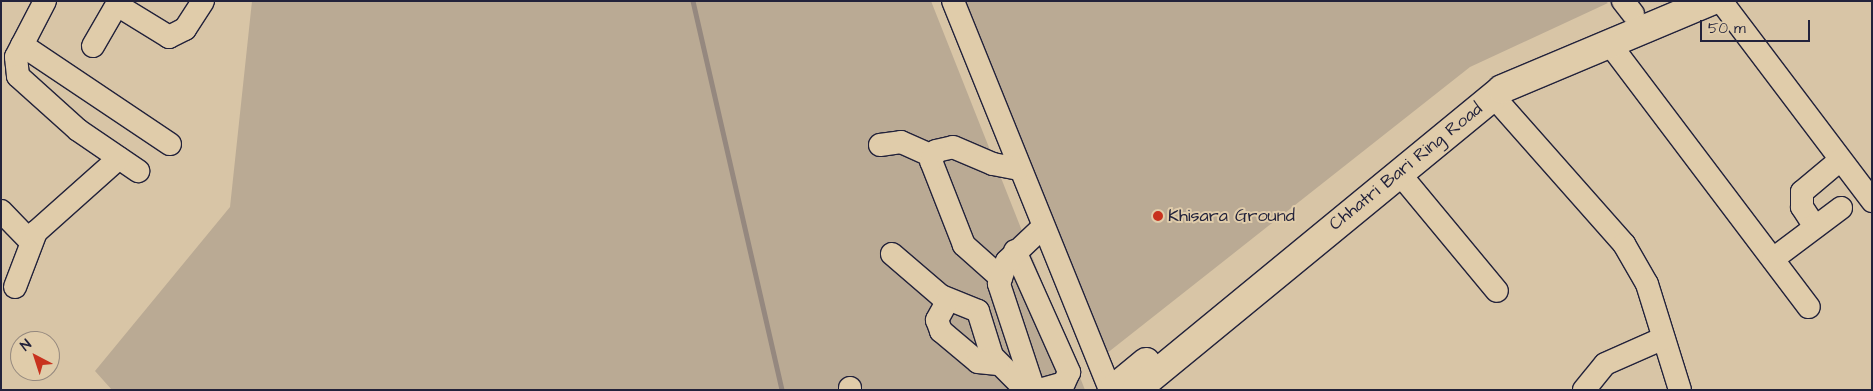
<!DOCTYPE html>
<html>
<head>
<meta charset="utf-8">
<style>
  body { margin:0 }
  #map { position:relative; width:1873px; height:391px; overflow:hidden; background:#d8c5a6; font-family:"Architects Daughter",sans-serif }
  div>[style] { position:absolute }
  [style*='--x'] { left:calc(var(--x)*1px); top:calc(var(--y)*1px); width:calc(var(--w)*1px); rotate:calc(var(--a)*1deg) }
  .green>* { inset:0; background:#baaa94 }
  .stream>* { height:4.5px; margin:-2.25px; padding:0 2.25px; transform-origin:2.25px; border-radius:2.25px; background:#95887f }
  .roads { filter:drop-shadow(1px 0 #22223b) drop-shadow(-1px 0 #22223b) drop-shadow(0 1px #22223b) drop-shadow(0 -1px #22223b) }
  .minor>* { height:22px; margin:-11px; padding:0 11px; transform-origin:11px; border-radius:11px; background:#e0ccaa }
  .major>* { height:28px; margin:-14px; padding:0 14px; transform-origin:14px; border-radius:14px; background:#e0ccaa }
  .dots>* { width:14px; height:14px; translate:-50% -50%; box-sizing:border-box; border:2px solid #e0ccaa; border-radius:50% }
  span { translate:-50% -50%; white-space:nowrap; text-align:center; line-height:1.15; -webkit-text-stroke:4px #e0ccaa; paint-order:stroke }
  .street-label { font-size:18px; color:#22223b }
  .poi-label { font-size:18px; color:#22223b }
  .left { translate:0 -50%; text-align:left }
  .frame { position:absolute; inset:0; border:2px solid #22223b; pointer-events:none }
  .north { position:absolute; left:10px; top:331px; width:50px; height:50px; box-sizing:border-box; background:#e0ccaa; border:1px solid #94887e; border-radius:50%; rotate:320deg; font-size:14px; font-weight:700; line-height:20px; text-align:center; color:#22223b }
  .north::after { content:''; display:block; margin:auto; width:18px; height:22px; background:#c8321e; clip-path:polygon(50% 0,100% 100%,50% 72%,0 100%) }
  .scale { position:absolute; left:1700px; top:20px; width:110px; height:22px; box-sizing:border-box; border:2px solid #22223b; border-top:0; padding-left:6px; font-size:15px; line-height:18px; white-space:nowrap; color:#22223b; -webkit-text-stroke:4px #e0ccaa; paint-order:stroke }
</style>
</head>
<body>
<div id="map">
  <div class="green">
    <div style="clip-path:polygon(252px 1px,931px 1px,1085px 390px,112px 390px,95px 371px,230px 207px)"></div>
    <div style="clip-path:polygon(956px 1px,1605px 1px,1608px 3px,1470px 67px,1092px 365px)"></div>
  </div>
  <div class="stream">
    <div style="--x:693;--y:1;--w:399;--a:77.1"></div>
  </div>
  <div class="roads">
    <div class="minor">
      <div style="--x:45;--y:1;--w:63;--a:117.4"></div>
      <div style="--x:16;--y:57;--w:19;--a:84"></div>
      <div style="--x:18;--y:76;--w:81;--a:42"></div>
      <div style="--x:78;--y:130;--w:73;--a:34.3"></div>
      <div style="--x:953;--y:1;--w:419;--a:68"></div>
      <div style="--x:1623;--y:1;--w:16;--a:52"></div>
      <div style="--x:1721;--y:1;--w:251;--a:52.9"></div>
      <div style="--x:117;--y:5;--w:61;--a:31.6"></div>
      <div style="--x:169;--y:37;--w:18;--a:-27"></div>
      <div style="--x:185;--y:29;--w:33;--a:-57"></div>
      <div style="--x:1609;--y:43;--w:331;--a:52.9"></div>
      <div style="--x:22;--y:45;--w:178;--a:33.8"></div>
      <div style="--x:93;--y:46;--w:52;--a:-60"></div>
      <div style="--x:1493;--y:96;--w:198;--a:48.5"></div>
      <div style="--x:1624;--y:244;--w:46;--a:60.1"></div>
      <div style="--x:1647;--y:284;--w:111;--a:72.7"></div>
      <div style="--x:880;--y:145;--w:21;--a:-8"></div>
      <div style="--x:901;--y:142;--w:34;--a:24"></div>
      <div style="--x:1399;--y:173;--w:153;--a:50.3"></div>
      <div style="--x:1;--y:211;--w:43;--a:45.9"></div>
      <div style="--x:1815;--y:227;--w:24;--a:-123"></div>
      <div style="--x:1802;--y:207;--w:15;--a:-90"></div>
      <div style="--x:1802;--y:192;--w:50;--a:-40.1"></div>
      <div style="--x:1015;--y:251;--w:133;--a:65.9"></div>
      <div style="--x:1069;--y:372;--w:12;--a:114"></div>
      <div style="--x:1064;--y:383;--w:25;--a:164"></div>
      <div style="--x:892;--y:254;--w:65;--a:40.6"></div>
      <div style="--x:941;--y:296;--w:40;--a:22"></div>
      <div style="--x:978;--y:311;--w:47;--a:72.7"></div>
      <div style="--x:992;--y:356;--w:48;--a:45"></div>
      <div style="--x:1773;--y:259;--w:85;--a:-36.9"></div>
      <div style="--x:1001;--y:278;--w:50;--a:-138.3"></div>
      <div style="--x:964;--y:245;--w:90;--a:-111.4"></div>
      <div style="--x:931;--y:161;--w:11;--a:-63"></div>
      <div style="--x:936;--y:151;--w:17;--a:-13"></div>
      <div style="--x:953;--y:147;--w:43;--a:23"></div>
      <div style="--x:993;--y:164;--w:25;--a:11"></div>
      <div style="--x:15;--y:287;--w:59;--a:-69.1"></div>
      <div style="--x:36;--y:232;--w:111;--a:-41.7"></div>
      <div style="--x:948;--y:300;--w:23;--a:119"></div>
      <div style="--x:937;--y:320;--w:12;--a:70"></div>
      <div style="--x:941;--y:331;--w:48;--a:40"></div>
      <div style="--x:978;--y:362;--w:20;--a:6"></div>
      <div style="--x:850;--y:388;--w:2;--a:90"></div>
      <div style="--x:1034;--y:390;--w:112;--a:-108.3"></div>
      <div style="--x:999;--y:284;--w:24;--a:-71"></div>
      <div style="--x:1007;--y:261;--w:48;--a:-43.3"></div>
      <div style="--x:1584;--y:390;--w:33;--a:-51"></div>
      <div style="--x:1605;--y:364;--w:64;--a:-23.8"></div>
    </div>
    <div class="major">
      <div style="--x:1112;--y:390;--w:44;--a:-39.5"></div>
      <div style="--x:1136;--y:390;--w:474;--a:-39.4"></div>
      <div style="--x:1502;--y:89;--w:227;--a:-22.8"></div>
    </div>
  </div>
  <div class="dots">
    <div style="left:1158px;top:216px;background:#c8321e"></div>
  </div>
  <div class="street-label">
    <span style="left:1406px;top:167px;rotate:-39deg">Chhatri Bari Ring Road</span>
  </div>
  <div class="poi-label">
    <span class="left" style="left:1168px;top:216px">Khisara Ground</span>
  </div>
  <div class="frame"></div>
  <div class="north">N</div>
  <div class="scale">50 m</div>
</div>
</body>
</html>
